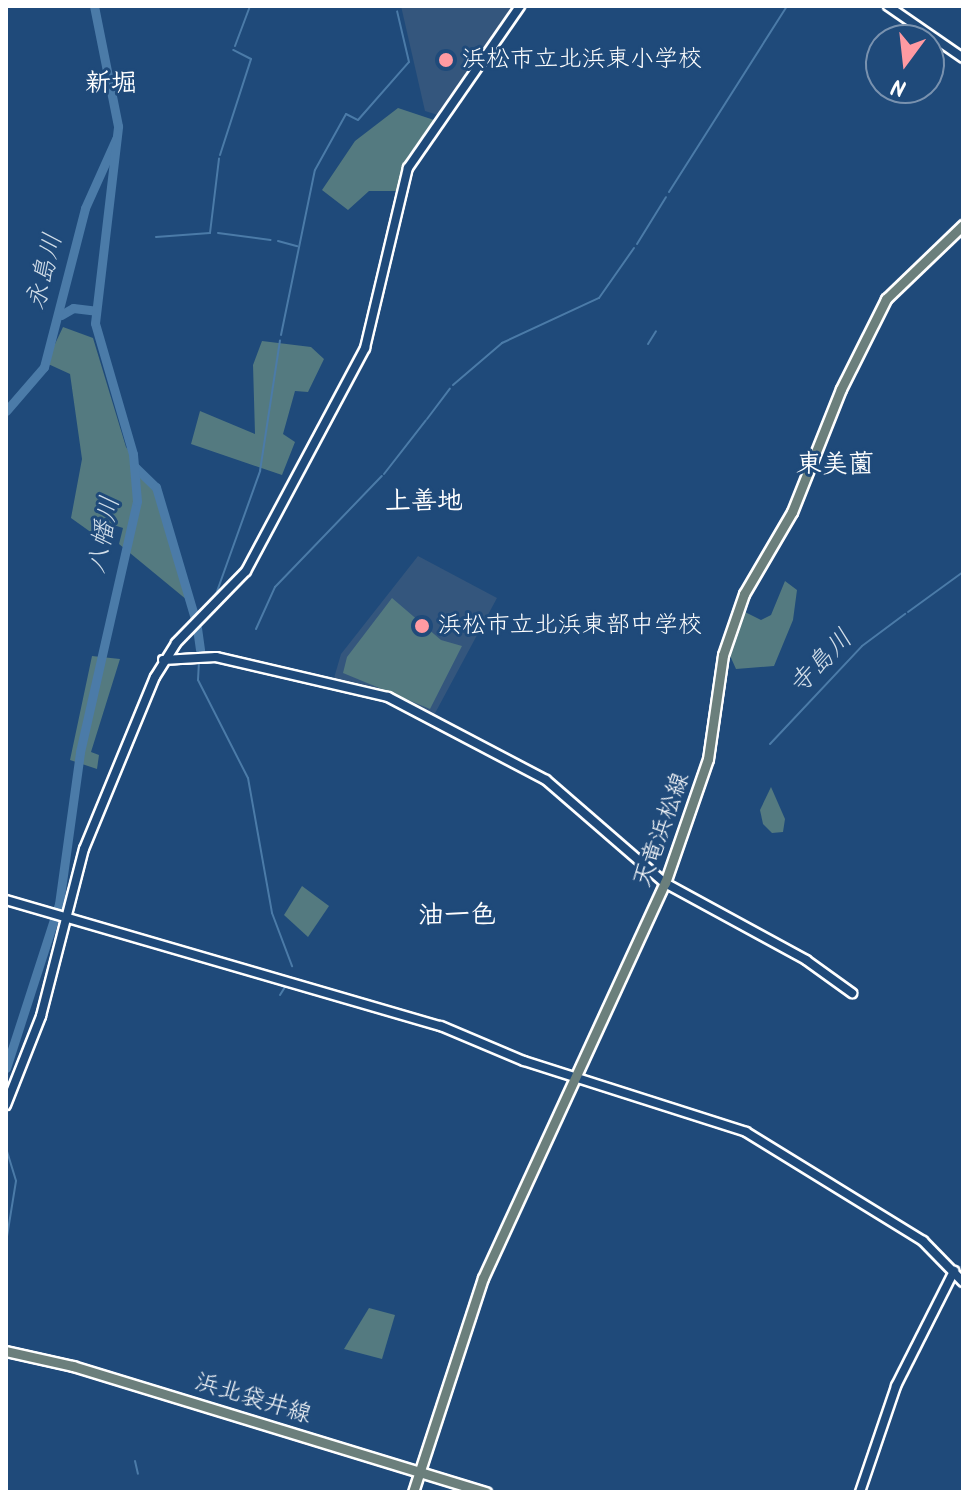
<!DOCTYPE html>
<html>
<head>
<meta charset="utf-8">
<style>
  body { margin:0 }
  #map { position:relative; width:969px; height:1498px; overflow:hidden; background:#1f4a7a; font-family:Kalam,"Klee One",sans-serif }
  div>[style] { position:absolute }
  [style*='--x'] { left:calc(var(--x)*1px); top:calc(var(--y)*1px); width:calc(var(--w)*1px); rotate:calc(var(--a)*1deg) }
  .built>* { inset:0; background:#34567d }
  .green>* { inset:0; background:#547a80 }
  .stream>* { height:2px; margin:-1px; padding:0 1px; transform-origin:1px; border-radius:1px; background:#4b7ba8 }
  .river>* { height:9px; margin:-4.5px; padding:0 4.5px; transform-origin:4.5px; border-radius:4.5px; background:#4b7ba8 }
  .roads { filter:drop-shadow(2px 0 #fff) drop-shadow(-2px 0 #fff) drop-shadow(0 2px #fff) drop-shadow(0 -2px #fff) }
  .secondary>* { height:8px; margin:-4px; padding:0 4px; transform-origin:4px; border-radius:4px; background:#1f4a7a }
  .primary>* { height:9px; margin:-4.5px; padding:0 4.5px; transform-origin:4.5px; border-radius:4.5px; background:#6b7f7c }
  .dots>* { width:22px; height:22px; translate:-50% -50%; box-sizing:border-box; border:4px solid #1f4a7a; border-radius:50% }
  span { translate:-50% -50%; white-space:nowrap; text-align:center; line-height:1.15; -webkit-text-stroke:6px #1f4a7a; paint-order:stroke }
  .poi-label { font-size:24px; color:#fff }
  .left { translate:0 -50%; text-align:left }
  .street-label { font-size:24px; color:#fff }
  .neighbourhood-label { font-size:26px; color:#fff; font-weight:700 }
  .water-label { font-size:26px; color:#d2dee9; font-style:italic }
  .frame { position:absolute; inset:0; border:8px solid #fff; pointer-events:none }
  .north { position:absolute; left:865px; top:24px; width:80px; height:80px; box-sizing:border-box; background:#1f4a7a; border:2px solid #7992af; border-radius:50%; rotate:195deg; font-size:22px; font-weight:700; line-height:32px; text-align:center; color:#fff }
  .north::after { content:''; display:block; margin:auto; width:28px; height:36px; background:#ff9aa2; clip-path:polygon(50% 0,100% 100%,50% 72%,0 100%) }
</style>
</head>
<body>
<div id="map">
  <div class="built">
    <div style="clip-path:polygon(401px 6px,515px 8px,438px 115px,425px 111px)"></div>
    <div style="clip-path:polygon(418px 556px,497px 598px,433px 717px,392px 695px,334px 678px,341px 654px)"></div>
  </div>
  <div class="green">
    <div style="clip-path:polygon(398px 108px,434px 120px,408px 156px,397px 191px,369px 191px,348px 210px,322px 190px,355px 141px)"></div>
    <div style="clip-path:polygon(63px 327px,93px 338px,126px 447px,154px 486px,187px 600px,119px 544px,123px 528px,101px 521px,92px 533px,71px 518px,82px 459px,70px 374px,46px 363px)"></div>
    <div style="clip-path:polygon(262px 341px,311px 347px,324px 359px,308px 392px,295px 391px,283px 434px,295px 442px,282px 475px,191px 444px,200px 411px,255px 434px,253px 365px)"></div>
    <div style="clip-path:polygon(785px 581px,797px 590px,793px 620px,774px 666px,736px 669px,727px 649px,743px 611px,761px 620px,771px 615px)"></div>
    <div style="clip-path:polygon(392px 598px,441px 640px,462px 646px,430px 709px,343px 673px,347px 657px)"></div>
    <div style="clip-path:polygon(92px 656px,120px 659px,91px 752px,99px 755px,97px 769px,70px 760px)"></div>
    <div style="clip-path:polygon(771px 787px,785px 819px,783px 832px,772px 833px,763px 824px,760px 810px)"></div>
    <div style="clip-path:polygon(302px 886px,329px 906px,308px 937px,284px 915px)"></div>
    <div style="clip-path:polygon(369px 1308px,395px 1315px,382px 1359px,344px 1349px)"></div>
  </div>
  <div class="stream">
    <div style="--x:235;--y:46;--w:43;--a:-69.4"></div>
    <div style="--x:220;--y:155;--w:101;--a:-72.1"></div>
    <div style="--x:251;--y:59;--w:20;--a:-153"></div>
    <div style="--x:669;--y:192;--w:220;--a:-57.6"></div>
    <div style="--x:218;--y:233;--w:53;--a:7.5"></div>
    <div style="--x:156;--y:237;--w:54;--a:-4.2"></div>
    <div style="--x:210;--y:233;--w:75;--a:-83.1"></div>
    <div style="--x:278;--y:241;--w:20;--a:15"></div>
    <div style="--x:637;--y:244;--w:55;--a:-58.3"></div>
    <div style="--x:281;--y:335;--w:168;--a:-78.4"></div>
    <div style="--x:315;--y:170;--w:64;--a:-61"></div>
    <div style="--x:346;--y:114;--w:13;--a:27"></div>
    <div style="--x:358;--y:120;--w:77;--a:-48.7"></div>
    <div style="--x:409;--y:62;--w:52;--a:-103.2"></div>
    <div style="--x:648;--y:344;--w:15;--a:-58"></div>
    <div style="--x:453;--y:385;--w:65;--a:-40.6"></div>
    <div style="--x:502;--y:343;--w:107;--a:-24.9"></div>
    <div style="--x:599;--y:298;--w:61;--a:-55"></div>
    <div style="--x:427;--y:419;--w:38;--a:-53"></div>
    <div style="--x:384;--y:474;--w:68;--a:-52.1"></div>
    <div style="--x:215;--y:597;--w:134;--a:-70.3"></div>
    <div style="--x:260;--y:471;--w:132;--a:-81.3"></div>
    <div style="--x:908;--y:612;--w:68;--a:-36"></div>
    <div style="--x:256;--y:629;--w:46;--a:-65.7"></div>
    <div style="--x:275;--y:587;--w:154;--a:-46.1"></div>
    <div style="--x:199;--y:661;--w:19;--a:93"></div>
    <div style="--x:198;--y:680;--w:110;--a:63"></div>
    <div style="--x:248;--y:778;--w:137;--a:79.9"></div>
    <div style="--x:272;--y:913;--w:57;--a:69.3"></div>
    <div style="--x:770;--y:744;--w:134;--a:-46.8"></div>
    <div style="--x:862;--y:646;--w:54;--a:-36.7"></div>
    <div style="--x:280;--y:995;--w:9;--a:-58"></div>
    <div style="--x:6;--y:1148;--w:34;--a:73"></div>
    <div style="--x:16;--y:1181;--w:63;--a:99.2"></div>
    <div style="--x:135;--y:1461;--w:13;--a:77"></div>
  </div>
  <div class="river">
    <div style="--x:61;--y:315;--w:14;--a:-30"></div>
    <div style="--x:73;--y:308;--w:23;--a:7"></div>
    <div style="--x:6;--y:411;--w:58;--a:-49.2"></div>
    <div style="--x:44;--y:367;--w:164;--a:-75.5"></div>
    <div style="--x:85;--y:208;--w:76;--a:-65.8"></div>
    <div style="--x:135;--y:467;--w:29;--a:44"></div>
    <div style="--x:156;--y:487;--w:134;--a:73.5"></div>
    <div style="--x:197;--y:628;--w:22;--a:82"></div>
    <div style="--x:6;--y:1068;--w:172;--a:-72.1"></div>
    <div style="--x:59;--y:904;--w:153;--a:-82.1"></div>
    <div style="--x:80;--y:752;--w:257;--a:-77.2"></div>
    <div style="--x:137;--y:501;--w:47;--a:-94.9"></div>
    <div style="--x:133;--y:454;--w:136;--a:-106.2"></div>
    <div style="--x:95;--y:323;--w:198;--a:-83.3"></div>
    <div style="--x:118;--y:126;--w:122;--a:-101.3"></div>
  </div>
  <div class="roads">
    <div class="secondary">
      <div style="--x:888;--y:6;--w:91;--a:34.7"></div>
      <div style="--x:163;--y:660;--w:53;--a:-3.2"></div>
      <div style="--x:216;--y:657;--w:177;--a:13.1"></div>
      <div style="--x:388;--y:697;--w:178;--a:27.7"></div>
      <div style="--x:546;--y:780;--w:157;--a:40.9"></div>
      <div style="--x:665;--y:883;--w:161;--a:28.6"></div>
      <div style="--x:806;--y:960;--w:57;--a:35.7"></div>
      <div style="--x:6;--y:900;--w:453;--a:16.2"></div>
      <div style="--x:441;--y:1026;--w:90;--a:22.9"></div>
      <div style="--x:524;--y:1061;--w:233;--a:17.7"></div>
      <div style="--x:746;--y:1132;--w:208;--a:31.6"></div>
      <div style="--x:923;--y:1241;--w:57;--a:45.7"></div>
      <div style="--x:6;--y:1105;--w:96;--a:-68.5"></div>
      <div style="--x:41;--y:1016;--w:172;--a:-75.6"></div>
      <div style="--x:84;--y:849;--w:186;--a:-67.6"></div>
      <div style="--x:155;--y:677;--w:40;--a:-58"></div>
      <div style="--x:176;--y:643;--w:100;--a:-45.8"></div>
      <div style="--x:246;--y:571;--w:253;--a:-61.9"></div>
      <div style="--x:365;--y:348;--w:185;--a:-76.6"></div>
      <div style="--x:408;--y:168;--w:197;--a:-55.3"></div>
      <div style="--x:860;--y:1492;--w:112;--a:-71.2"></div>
      <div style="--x:896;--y:1386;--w:129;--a:-63.2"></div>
    </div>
    <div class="primary">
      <div style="--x:6;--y:1351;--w:69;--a:12.6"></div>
      <div style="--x:73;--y:1366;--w:432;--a:17"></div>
      <div style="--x:413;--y:1492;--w:225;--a:-71.9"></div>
      <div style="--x:483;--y:1278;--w:435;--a:-65.3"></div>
      <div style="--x:665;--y:883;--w:131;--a:-70.9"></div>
      <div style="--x:708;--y:759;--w:105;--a:-81.8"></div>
      <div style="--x:723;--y:655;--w:65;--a:-71"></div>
      <div style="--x:744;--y:594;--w:95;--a:-59.7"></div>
      <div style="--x:792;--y:512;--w:132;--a:-68.3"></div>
      <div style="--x:841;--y:389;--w:101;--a:-63.4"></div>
      <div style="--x:886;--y:299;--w:107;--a:-43.9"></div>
    </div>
  </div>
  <div class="dots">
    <div style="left:446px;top:60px;background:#ff9aa2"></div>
    <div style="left:422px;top:626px;background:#ff9aa2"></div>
  </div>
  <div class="poi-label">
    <span class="left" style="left:462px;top:60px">浜松市立北浜東小学校</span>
    <span class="left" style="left:438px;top:626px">浜松市立北浜東部中学校</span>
  </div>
  <div class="street-label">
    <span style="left:662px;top:830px;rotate:-70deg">天竜浜松線</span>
    <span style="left:253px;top:1399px;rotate:17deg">浜北袋井線</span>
  </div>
  <div class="neighbourhood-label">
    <span style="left:111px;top:85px">新堀</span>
    <span style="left:835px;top:466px">東美薗</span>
    <span style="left:424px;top:503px">上善地</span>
    <span style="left:457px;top:917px">油一色</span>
  </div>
  <div class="water-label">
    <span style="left:46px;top:272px;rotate:-76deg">永島川</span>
    <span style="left:105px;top:535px;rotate:-79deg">八幡川</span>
    <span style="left:822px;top:663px;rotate:-46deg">寺島川</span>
  </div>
  <div class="frame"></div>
  <div class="north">N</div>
</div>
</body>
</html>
